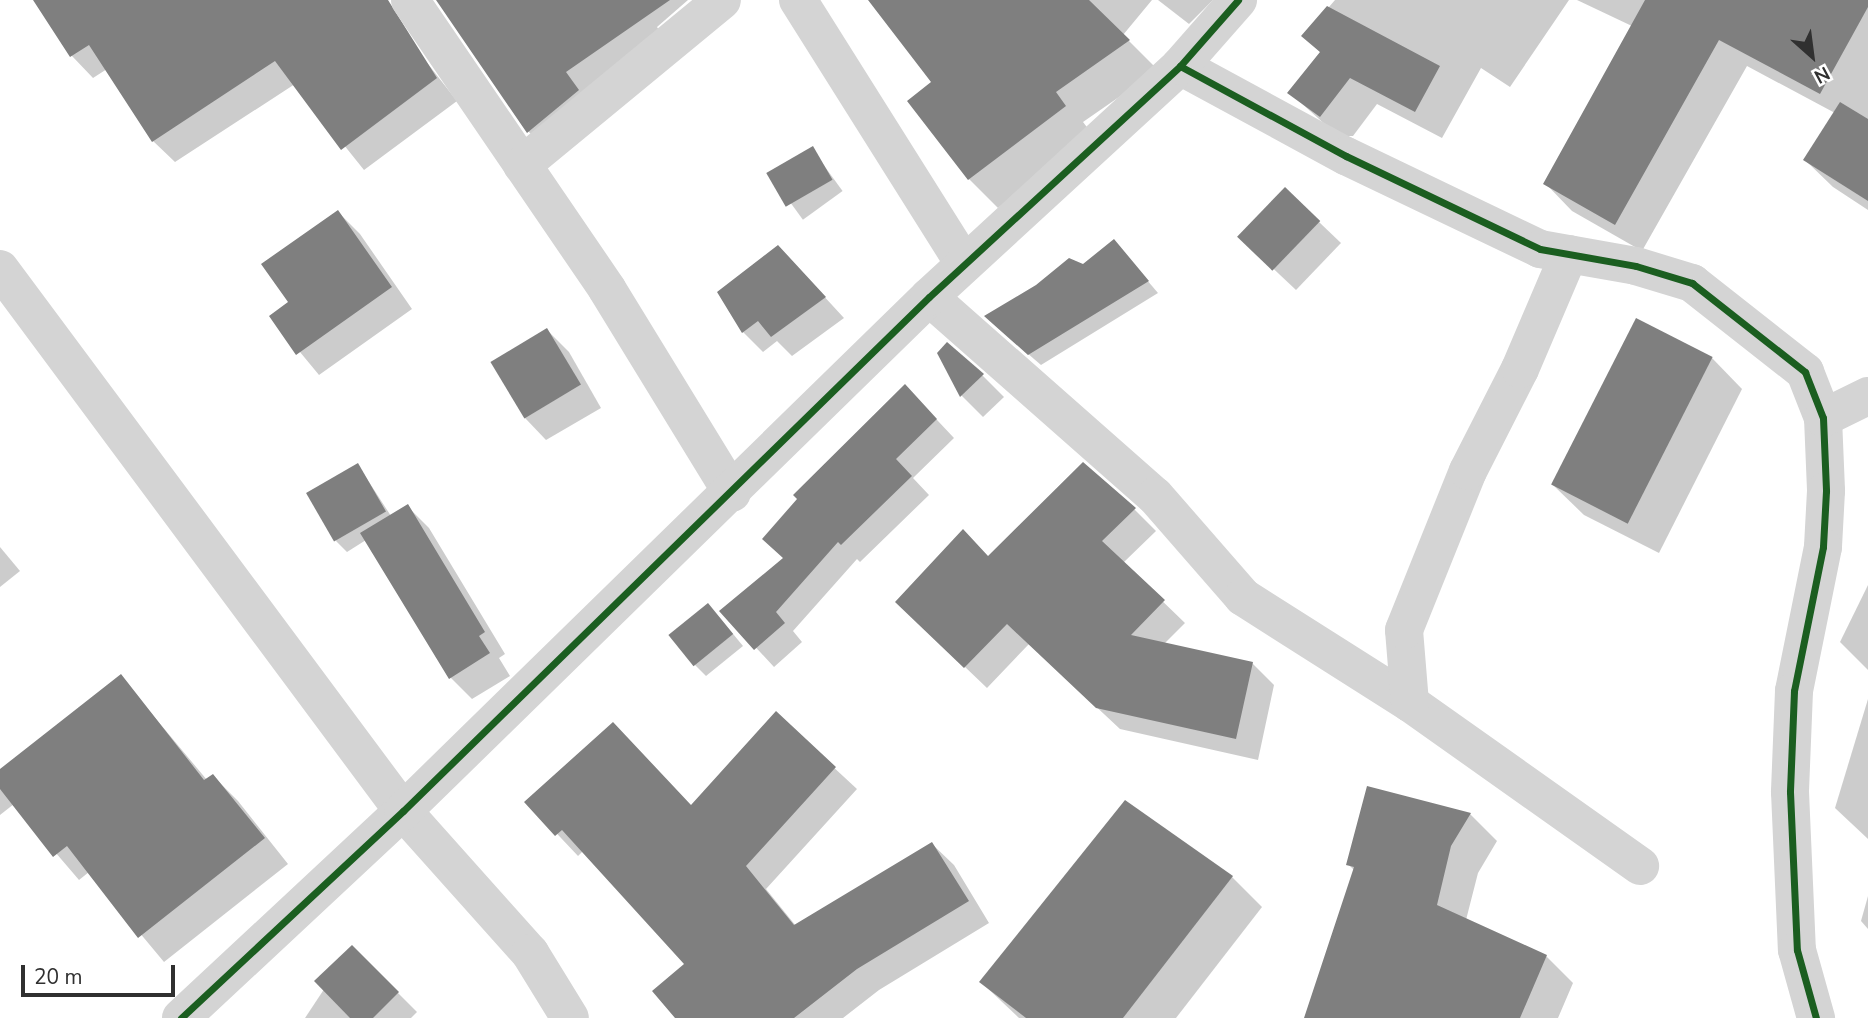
<!DOCTYPE html>
<html>
<head>
<meta charset="utf-8">
<style>
  body { margin:0 }
  #map { position:relative; width:1868px; height:1018px; overflow:hidden; background:#fff; font-family:"Nunito Sans",sans-serif }
  div>[style] { position:absolute }
  [style*='--x'] { left:calc(var(--x)*1px); top:calc(var(--y)*1px); width:calc(var(--w)*1px); rotate:calc(var(--a)*1deg) }
  .shadow>* { inset:0; background:#0003; transform-origin:0 0 }
  .building>* { inset:0; background:#7f7f7f; transform-origin:0 0 }
  .minor>* { height:38px; margin:-19px; padding:0 19px; transform-origin:19px; border-radius:19px; background:#d4d4d4 }
  .cycleway>* { height:7px; margin:-3.5px; padding:0 3.5px; transform-origin:3.5px; border-radius:3.5px; background:#1b5e20 }
  span { translate:-50% -50%; white-space:nowrap; text-align:center; line-height:1.15; -webkit-text-stroke:7px #fff; paint-order:stroke }
  .north { position:absolute; left:1777px; top:21px; width:70px; height:70px; -webkit-text-stroke:5px #fff; paint-order:stroke; rotate:152deg; font-size:19px; font-weight:700; line-height:28px; text-align:center; color:#303030 }
  .north::after { content:''; display:block; margin:auto; width:24px; height:32px; background:#303030; clip-path:polygon(50% 0,100% 100%,50% 72%,0 100%) }
  .scale { position:absolute; left:21px; top:965px; width:154px; height:32px; box-sizing:border-box; border:4px solid #303030; border-top:0; padding-left:9px; font-size:21px; line-height:24px; white-space:nowrap; color:#303030; -webkit-text-stroke:5px #fff; paint-order:stroke }
</style>
</head>
<body>
<div id="map">
  <div class="shadow">
    <div style="clip-path:polygon(35px 0,352px 0,410px 41px,457px 101px,364px 170px,295px 84px,175px 162px,153px 141px,107px 69px,93px 78px,72px 56px)"></div>
    <div style="clip-path:polygon(468px 0,688px 0,657px 27px,669px 45px,554px 158px,528px 131px)"></div>
    <div style="clip-path:polygon(871px 0,1152px 0,1123px 35px,1158px 70px,1083px 122px,1093px 135px,998px 208px,969px 179px,934px 82px)"></div>
    <div style="clip-path:polygon(1158px 0,1213px 0,1189px 24px)"></div>
    <div style="clip-path:polygon(1335px 0,1569px 0,1510px 87px,1481px 68px,1442px 138px,1377px 104px,1353px 136px,1338px 136px,1290px 93px,1321px 53px,1304px 36px)"></div>
    <div style="clip-path:polygon(1577px 0,1868px 0,1868px 210px,1833px 187px,1805px 160px,1835px 113px,1747px 66px,1642px 251px,1572px 211px,1545px 183px,1634px 27px)"></div>
    <div style="left:812px;top:149px;width:52px;height:49px;rotate:54deg"></div>
    <div style="clip-path:polygon(338px 212px,360px 234px,412px 309px,319px 375px,271px 317px,291px 302px)"></div>
    <div style="clip-path:polygon(1319px 222px,1341px 243px,1296px 290px,1261px 257px)"></div>
    <div style="clip-path:polygon(1124px 253px,1158px 293px,1041px 365px,997px 327px,1037px 286px)"></div>
    <div style="clip-path:polygon(797px 267px,844px 318px,792px 356px,777px 341px,763px 352px,743px 332px,719px 292px)"></div>
    <div style="clip-path:polygon(547px 330px,569px 352px,601px 408px,546px 440px,525px 418px,492px 362px)"></div>
    <div style="clip-path:polygon(939px 353px,982px 375px,1004px 397px,983px 417px,962px 396px)"></div>
    <div style="clip-path:polygon(1712px 358px,1742px 389px,1659px 553px,1584px 515px,1553px 485px)"></div>
    <div style="clip-path:polygon(922px 404px,954px 438px,913px 478px,929px 495px,860px 562px,857px 559px,793px 631px,802px 642px,774px 667px,722px 611px,784px 559px)"></div>
    <div style="clip-path:polygon(358px 465px,391px 516px,407px 506px,429px 528px,505px 654px,499px 658px,510px 676px,472px 699px,451px 678px,366px 540px,347px 552px,336px 541px)"></div>
    <div style="clip-path:polygon(1134px 509px,1156px 531px,1123px 563px,1185px 623px,1164px 644px,1252px 663px,1274px 685px,1258px 760px,1120px 729px,1029px 644px,987px 688px,919px 623px,988px 558px)"></div>
    <div style="clip-path:polygon(0 547px,20px 571px,0 587px)"></div>
    <div style="clip-path:polygon(1868px 585px,1868px 670px,1840px 642px)"></div>
    <div style="clip-path:polygon(719px 617px,743px 646px,706px 676px,695px 665px)"></div>
    <div style="clip-path:polygon(121px 677px,207px 780px,213px 776px,238px 801px,288px 864px,164px 962px,89px 872px,79px 880px,14px 804px,0 815px,0 771px)"></div>
    <div style="clip-path:polygon(1868px 699px,1868px 839px,1835px 808px)"></div>
    <div style="clip-path:polygon(776px 714px,857px 789px,766px 889px,796px 926px,932px 844px,954px 865px,989px 923px,879px 990px,843px 1018px,677px 1018px,686px 965px,583px 851px,578px 856px,527px 802px,692px 807px)"></div>
    <div style="clip-path:polygon(1470px 814px,1497px 841px,1478px 873px,1466px 920px,1546px 956px,1573px 983px,1558px 1018px,1306px 1018px,1355px 871px,1348px 864px)"></div>
    <div style="clip-path:polygon(1232px 877px,1262px 907px,1176px 1018px,1019px 1018px,981px 982px)"></div>
    <div style="clip-path:polygon(1868px 896px,1868px 929px,1861px 921px)"></div>
    <div style="clip-path:polygon(352px 947px,417px 1012px,411px 1018px,305px 1018px)"></div>
  </div>
  <div class="building">
    <div style="clip-path:polygon(33px 0,388px 0,437px 78px,341px 150px,275px 61px,152px 142px,89px 45px,70px 57px)"></div>
    <div style="clip-path:polygon(436px 0,670px 0,566px 72px,579px 90px,527px 133px)"></div>
    <div style="clip-path:polygon(868px 0,1089px 0,1130px 40px,1056px 92px,1066px 106px,968px 180px,907px 101px,931px 82px)"></div>
    <div style="clip-path:polygon(1645px 0,1868px 0,1868px 7px,1820px 94px,1719px 40px,1615px 225px,1543px 184px)"></div>
    <div style="clip-path:polygon(1327px 6px,1440px 66px,1415px 112px,1350px 78px,1320px 117px,1287px 93px,1320px 52px,1301px 36px)"></div>
    <div style="clip-path:polygon(1840px 102px,1868px 119px,1868px 201px,1803px 160px)"></div>
    <div style="left:813px;top:146px;width:39px;height:54px;rotate:60deg"></div>
    <div style="left:1285px;top:187px;width:49px;height:69px;rotate:44deg"></div>
    <div style="clip-path:polygon(338px 210px,392px 287px,296px 355px,269px 316px,288px 302px,261px 264px)"></div>
    <div style="clip-path:polygon(1114px 239px,1149px 281px,1028px 355px,984px 316px,1036px 285px,1069px 258px,1083px 264px)"></div>
    <div style="clip-path:polygon(778px 245px,826px 297px,771px 337px,758px 321px,742px 333px,717px 292px)"></div>
    <div style="left:1636px;top:318px;width:86px;height:187px;rotate:27deg"></div>
    <div style="left:547px;top:328px;width:66px;height:66px;rotate:59deg"></div>
    <div style="clip-path:polygon(947px 342px,984px 374px,960px 397px,937px 353px)"></div>
    <div style="clip-path:polygon(905px 384px,937px 419px,896px 459px,912px 476px,841px 545px,838px 542px,776px 612px,785px 623px,754px 650px,719px 611px,783px 558px,762px 539px,797px 499px,793px 495px)"></div>
    <div style="clip-path:polygon(1083px 462px,1136px 508px,1102px 541px,1165px 600px,1131px 635px,1253px 662px,1236px 739px,1096px 708px,1007px 624px,964px 668px,895px 602px,963px 529px,988px 556px)"></div>
    <div style="left:358px;top:463px;width:56px;height:60px;rotate:60deg"></div>
    <div style="clip-path:polygon(408px 504px,485px 632px,479px 636px,490px 653px,449px 679px,360px 533px)"></div>
    <div style="left:708px;top:603px;width:40px;height:51px;rotate:51deg"></div>
    <div style="clip-path:polygon(121px 674px,204px 780px,213px 774px,265px 838px,138px 938px,67px 846px,53px 857px,0 789px,0 769px)"></div>
    <div style="clip-path:polygon(776px 711px,836px 767px,746px 866px,794px 925px,932px 842px,969px 901px,857px 969px,794px 1018px,675px 1018px,652px 991px,684px 964px,562px 830px,555px 836px,524px 802px,613px 722px,691px 805px)"></div>
    <div style="clip-path:polygon(1367px 786px,1471px 813px,1451px 846px,1437px 905px,1547px 955px,1520px 1018px,1304px 1018px,1354px 867px,1346px 865px)"></div>
    <div style="clip-path:polygon(1125px 800px,1233px 876px,1123px 1018px,1026px 1018px,979px 982px)"></div>
    <div style="clip-path:polygon(352px 945px,399px 992px,373px 1018px,350px 1018px,314px 981px)"></div>
  </div>
  <div class="minor">
    <div style="--x:410;--y:0;--w:350;--a:55.7"></div>
    <div style="--x:607;--y:289;--w:239;--a:58.5"></div>
    <div style="--x:798;--y:0;--w:312;--a:57.8"></div>
    <div style="--x:1180;--y:66;--w:189;--a:28.5"></div>
    <div style="--x:1346;--y:156;--w:215;--a:25.6"></div>
    <div style="--x:1540;--y:249;--w:97;--a:10"></div>
    <div style="--x:1636;--y:266;--w:59;--a:16.9"></div>
    <div style="--x:1692;--y:283;--w:144;--a:38.2"></div>
    <div style="--x:1805;--y:372;--w:49;--a:68.6"></div>
    <div style="--x:1823;--y:418;--w:73;--a:87.6"></div>
    <div style="--x:1826;--y:491;--w:56;--a:93.1"></div>
    <div style="--x:1823;--y:547;--w:147;--a:101.4"></div>
    <div style="--x:1794;--y:691;--w:101;--a:92.3"></div>
    <div style="--x:1790;--y:792;--w:158;--a:87.5"></div>
    <div style="--x:1797;--y:950;--w:71;--a:74.4"></div>
    <div style="--x:522;--y:165;--w:259;--a:-39.5"></div>
    <div style="--x:0;--y:269;--w:675;--a:53.37"></div>
    <div style="--x:403;--y:811;--w:191;--a:48.2"></div>
    <div style="--x:530;--y:953;--w:76;--a:58.4"></div>
    <div style="--x:929;--y:297;--w:301;--a:41.4"></div>
    <div style="--x:1155;--y:496;--w:134;--a:48.9"></div>
    <div style="--x:1243;--y:597;--w:198;--a:32.4"></div>
    <div style="--x:1410;--y:703;--w:282;--a:35.3"></div>
    <div style="--x:1823;--y:418;--w:50;--a:-26.1"></div>
    <div style="--x:1410;--y:703;--w:73;--a:-94.7"></div>
    <div style="--x:1404;--y:630;--w:171;--a:-68.1"></div>
    <div style="--x:1468;--y:471;--w:114;--a:-63"></div>
    <div style="--x:1520;--y:369;--w:125;--a:-66.9"></div>
    <div style="--x:181;--y:1018;--w:304;--a:-43"></div>
    <div style="--x:403;--y:811;--w:735;--a:-44.34"></div>
    <div style="--x:929;--y:297;--w:341;--a:-42.6"></div>
    <div style="--x:1180;--y:66;--w:88;--a:-48.7"></div>
  </div>
  <div class="cycleway">
    <div style="--x:1180;--y:66;--w:189;--a:28.5"></div>
    <div style="--x:1346;--y:156;--w:215;--a:25.6"></div>
    <div style="--x:1540;--y:249;--w:97;--a:10"></div>
    <div style="--x:1636;--y:266;--w:59;--a:16.9"></div>
    <div style="--x:1692;--y:283;--w:144;--a:38.2"></div>
    <div style="--x:1805;--y:372;--w:49;--a:68.6"></div>
    <div style="--x:1823;--y:418;--w:73;--a:87.6"></div>
    <div style="--x:1826;--y:491;--w:56;--a:93.1"></div>
    <div style="--x:1823;--y:547;--w:147;--a:101.4"></div>
    <div style="--x:1794;--y:691;--w:101;--a:92.3"></div>
    <div style="--x:1790;--y:792;--w:158;--a:87.5"></div>
    <div style="--x:1797;--y:950;--w:71;--a:74.4"></div>
    <div style="--x:181;--y:1018;--w:304;--a:-43"></div>
    <div style="--x:403;--y:811;--w:735;--a:-44.34"></div>
    <div style="--x:929;--y:297;--w:341;--a:-42.6"></div>
    <div style="--x:1180;--y:66;--w:88;--a:-48.7"></div>
  </div>
  <div class="north">N</div>
  <div class="scale">20 m</div>
</div>
</body>
</html>
